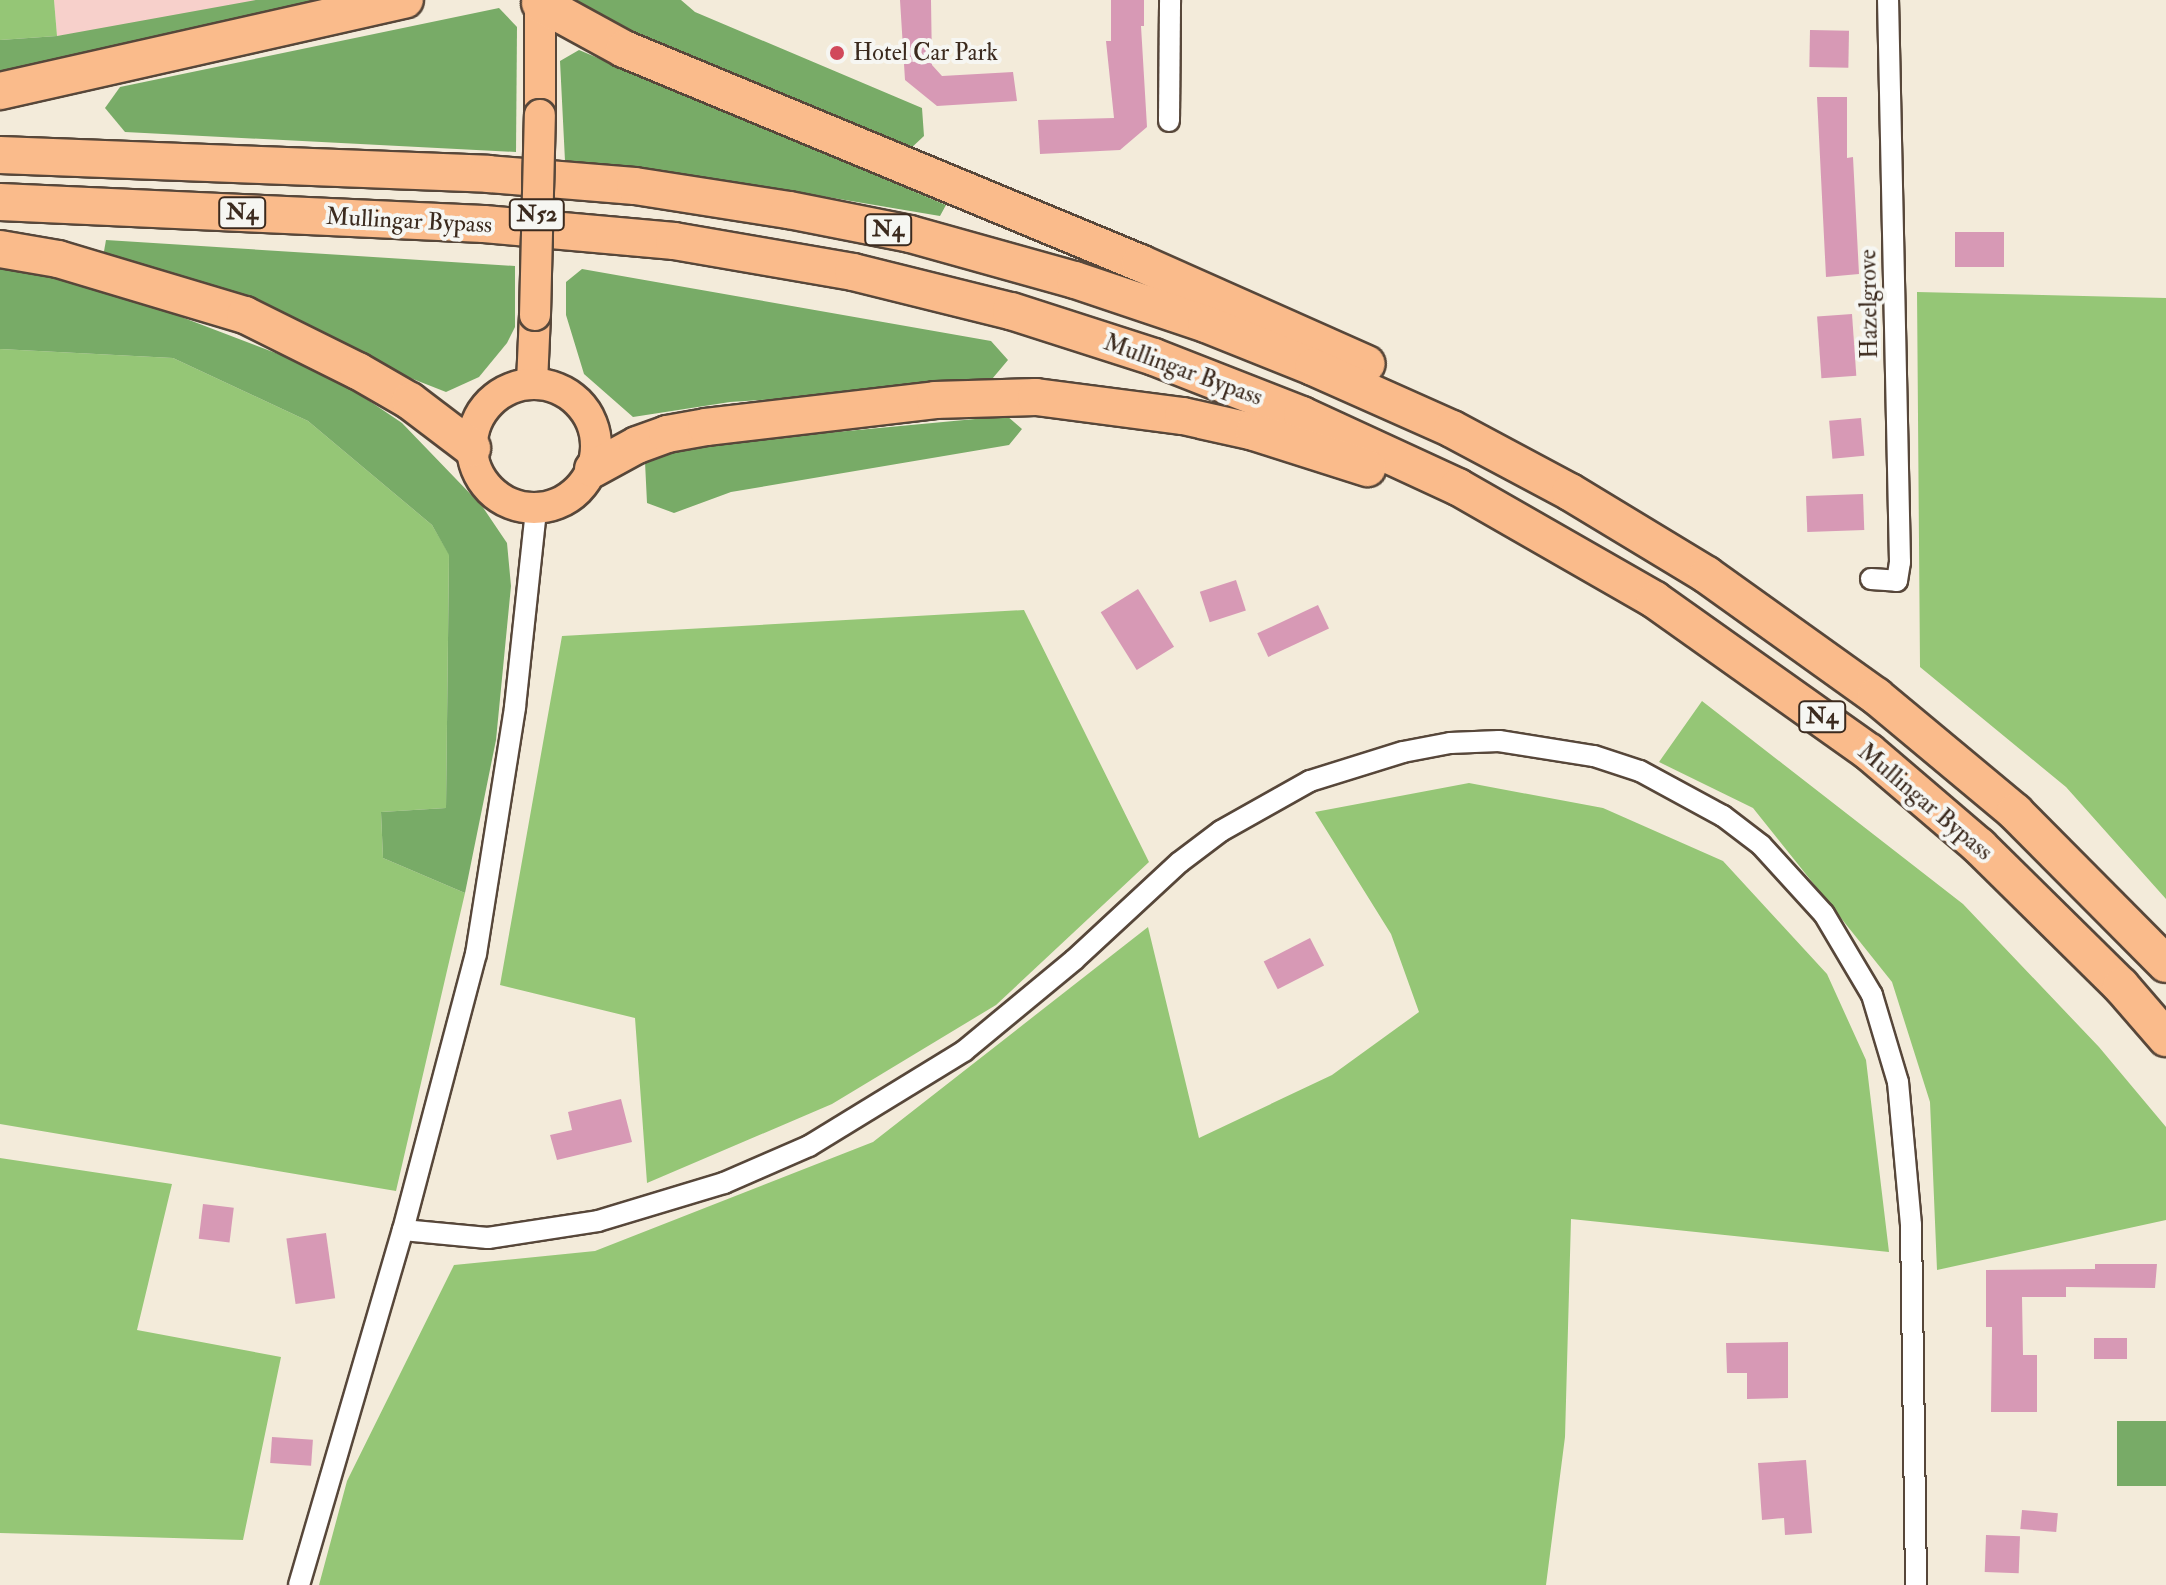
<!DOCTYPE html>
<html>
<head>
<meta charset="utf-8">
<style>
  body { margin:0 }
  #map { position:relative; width:2166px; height:1585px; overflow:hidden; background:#f3ebda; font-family:"IM FELL Double Pica",serif }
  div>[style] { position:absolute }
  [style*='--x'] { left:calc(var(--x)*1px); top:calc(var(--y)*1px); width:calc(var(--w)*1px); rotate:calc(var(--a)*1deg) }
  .built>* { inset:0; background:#f7d0cb }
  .green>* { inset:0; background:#95c676 }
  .forest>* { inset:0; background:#78ab67; transform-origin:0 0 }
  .building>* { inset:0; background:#d799b5; transform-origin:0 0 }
  .roads { filter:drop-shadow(2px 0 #57473a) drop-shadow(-2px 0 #57473a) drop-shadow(0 2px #57473a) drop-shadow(0 -2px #57473a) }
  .street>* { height:20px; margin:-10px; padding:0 10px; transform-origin:10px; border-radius:10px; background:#fff }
  .primary>* { height:30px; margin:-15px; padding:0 15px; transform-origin:15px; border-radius:15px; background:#fabb8b }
  .primary>.ring { margin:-15px; padding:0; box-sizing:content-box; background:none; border:30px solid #fabb8b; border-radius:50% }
  .highway>* { height:36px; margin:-18px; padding:0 18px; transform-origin:18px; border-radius:18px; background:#fabb8b }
  .bridges { filter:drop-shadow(2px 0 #57473a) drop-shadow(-2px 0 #57473a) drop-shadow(0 2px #57473a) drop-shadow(0 -2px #57473a) }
  .primary-bridge>* { height:30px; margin:-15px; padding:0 15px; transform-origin:15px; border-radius:15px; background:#fabb8b }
  .dots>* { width:22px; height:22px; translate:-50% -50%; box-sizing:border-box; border:4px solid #f6f6f2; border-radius:50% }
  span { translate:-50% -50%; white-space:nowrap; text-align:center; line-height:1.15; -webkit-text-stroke:8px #f6f6f2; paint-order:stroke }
  .shield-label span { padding:2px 6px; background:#f6f6f2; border:2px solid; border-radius:6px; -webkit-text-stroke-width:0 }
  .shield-label { font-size:22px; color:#3b2a1e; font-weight:700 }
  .poi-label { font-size:24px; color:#3b2a1e }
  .left { translate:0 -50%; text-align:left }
  .street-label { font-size:24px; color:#3b2a1e }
</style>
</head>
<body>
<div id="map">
  <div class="built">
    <div style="clip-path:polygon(54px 0,305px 0,57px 36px)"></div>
  </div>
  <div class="green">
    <div style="clip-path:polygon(0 0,54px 0,57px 36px,0 40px)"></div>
    <div style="clip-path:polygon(1917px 292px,2166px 298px,2166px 899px,2066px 787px,1920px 667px)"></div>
    <div style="clip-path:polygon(0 349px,173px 358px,308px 421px,432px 525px,449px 554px,446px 808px,381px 812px,383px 858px,465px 893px,396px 1191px,0 1124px)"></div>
    <div style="clip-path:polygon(1024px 610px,1149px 862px,996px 1005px,832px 1104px,647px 1183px,635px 1018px,500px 985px,562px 636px)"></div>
    <div style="clip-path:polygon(1702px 701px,1963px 904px,2099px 1047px,2166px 1127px,2166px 1220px,1937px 1270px,1930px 1102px,1892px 982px,1753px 808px,1659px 762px)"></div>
    <div style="clip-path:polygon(1469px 783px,1603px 808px,1723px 861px,1827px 974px,1866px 1060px,1889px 1252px,1571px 1219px,1565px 1437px,1546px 1585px,319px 1585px,347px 1481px,454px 1265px,595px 1251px,873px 1142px,1148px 927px,1199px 1138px,1332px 1075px,1419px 1012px,1391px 934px,1315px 812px)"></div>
    <div style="clip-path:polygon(0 1158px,172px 1184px,137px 1330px,281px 1357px,243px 1540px,0 1533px)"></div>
  </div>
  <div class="forest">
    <div style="clip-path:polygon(256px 0,365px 0,103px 57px,0 72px,0 40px,57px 36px)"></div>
    <div style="clip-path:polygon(577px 0,681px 0,695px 12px,922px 108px,924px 136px,909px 150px,584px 15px)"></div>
    <div style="clip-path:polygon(499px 8px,517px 27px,516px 152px,125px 132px,105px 108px,120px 87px)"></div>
    <div style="clip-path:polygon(579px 50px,946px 205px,940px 216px,762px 186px,565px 161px,560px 61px)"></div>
    <div style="clip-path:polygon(106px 240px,515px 266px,515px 327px,507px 343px,479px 377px,446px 392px,103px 257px)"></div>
    <div style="clip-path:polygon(0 267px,42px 273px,163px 310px,328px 373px,402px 423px,482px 506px,507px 543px,511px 586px,496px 740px,465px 893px,383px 858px,381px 812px,446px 808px,449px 555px,432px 525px,308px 421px,173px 358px,0 349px)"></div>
    <div style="clip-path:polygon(582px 269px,991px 341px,1008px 360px,987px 385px,730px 402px,633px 417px,584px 374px,566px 315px,566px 282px)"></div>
    <div style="clip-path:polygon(1007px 416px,1022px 429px,1009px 445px,731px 492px,674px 513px,647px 503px,645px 462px,676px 447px)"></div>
    <div style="left:2166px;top:1421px;width:65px;height:49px;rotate:90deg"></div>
  </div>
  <div class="building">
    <div style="clip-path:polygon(900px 0,931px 0,932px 65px,942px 76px,1013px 72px,1017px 101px,937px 106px,905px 80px)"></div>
    <div style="clip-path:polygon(1111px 0,1144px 0,1144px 26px,1141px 26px,1147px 127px,1120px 150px,1040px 154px,1038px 120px,1114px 118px,1106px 41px,1111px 41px)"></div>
    <div style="left:1810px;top:30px;width:39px;height:37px;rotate:1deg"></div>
    <div style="clip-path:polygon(1817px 97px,1847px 97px,1847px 158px,1853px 157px,1859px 274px,1826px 277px)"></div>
    <div style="left:1955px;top:232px;width:49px;height:35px"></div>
    <div style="left:1852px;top:314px;width:62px;height:35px;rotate:86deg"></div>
    <div style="left:1861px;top:418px;width:38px;height:32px;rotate:85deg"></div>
    <div style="left:1863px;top:494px;width:36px;height:57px;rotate:88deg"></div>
    <div style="left:1236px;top:580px;width:32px;height:38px;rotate:72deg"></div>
    <div style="left:1138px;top:589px;width:68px;height:44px;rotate:58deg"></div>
    <div style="left:1318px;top:605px;width:26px;height:67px;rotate:65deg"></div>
    <div style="left:1310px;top:938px;width:31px;height:52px;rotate:63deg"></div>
    <div style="clip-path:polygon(621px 1099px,632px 1142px,557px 1160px,550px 1135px,572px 1130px,568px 1112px)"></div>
    <div style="left:203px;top:1204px;width:31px;height:35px;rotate:7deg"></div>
    <div style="left:326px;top:1233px;width:66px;height:40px;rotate:82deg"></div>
    <div style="clip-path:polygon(2095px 1264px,2157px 1264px,2155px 1288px,2066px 1287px,2066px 1297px,2022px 1297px,2023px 1355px,2037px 1355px,2037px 1412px,1991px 1412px,1992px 1327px,1986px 1327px,1986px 1270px,2095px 1269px)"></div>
    <div style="left:2094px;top:1338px;width:33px;height:21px"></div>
    <div style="clip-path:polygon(1788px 1342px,1788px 1398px,1747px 1399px,1747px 1373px,1727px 1373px,1726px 1343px)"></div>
    <div style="left:272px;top:1437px;width:41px;height:26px;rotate:4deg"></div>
    <div style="clip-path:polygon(1806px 1460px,1812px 1533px,1785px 1535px,1784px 1518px,1762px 1520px,1758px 1463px)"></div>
    <div style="left:2022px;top:1510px;width:36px;height:19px;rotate:5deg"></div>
    <div style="left:1986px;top:1535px;width:34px;height:37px;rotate:2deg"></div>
  </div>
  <div class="roads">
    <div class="street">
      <div style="--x:1169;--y:121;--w:121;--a:-89.5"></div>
      <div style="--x:1871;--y:579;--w:26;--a:4"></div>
      <div style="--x:1897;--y:581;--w:19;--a:-81"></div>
      <div style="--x:1900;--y:562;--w:562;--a:-91.22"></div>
      <div style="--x:403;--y:1230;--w:85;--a:5.4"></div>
      <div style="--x:488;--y:1238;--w:111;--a:-8.8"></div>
      <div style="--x:598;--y:1221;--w:132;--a:-16.8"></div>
      <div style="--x:724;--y:1183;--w:93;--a:-23.5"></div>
      <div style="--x:809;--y:1146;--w:182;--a:-31.5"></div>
      <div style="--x:964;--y:1051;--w:143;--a:-39.6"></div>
      <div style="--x:1074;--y:960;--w:144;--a:-42.8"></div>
      <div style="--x:1180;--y:862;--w:51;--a:-37.1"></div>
      <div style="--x:1221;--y:831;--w:102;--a:-29.3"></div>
      <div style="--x:1310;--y:781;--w:97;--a:-17.3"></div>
      <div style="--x:1403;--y:752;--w:48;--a:-10.8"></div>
      <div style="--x:1450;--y:743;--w:49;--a:-2.3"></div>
      <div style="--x:1499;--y:741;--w:96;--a:9"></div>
      <div style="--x:1594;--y:756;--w:48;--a:18.1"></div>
      <div style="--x:1640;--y:771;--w:94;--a:28.5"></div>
      <div style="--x:1723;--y:816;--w:48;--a:37.3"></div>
      <div style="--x:1761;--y:845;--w:93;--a:47.6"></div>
      <div style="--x:1824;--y:914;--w:94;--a:59.3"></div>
      <div style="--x:1872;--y:995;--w:91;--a:73.4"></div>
      <div style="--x:1898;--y:1082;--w:144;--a:84.8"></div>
      <div style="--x:1911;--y:1225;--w:360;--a:89.2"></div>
      <div style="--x:299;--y:1585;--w:370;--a:-73.7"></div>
      <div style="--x:403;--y:1230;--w:285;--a:-75.2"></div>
      <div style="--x:476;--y:954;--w:250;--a:-81"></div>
      <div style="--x:515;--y:707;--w:199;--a:-83.9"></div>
    </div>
    <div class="primary">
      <div style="--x:540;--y:115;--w:115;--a:-90"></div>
      <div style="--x:532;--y:383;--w:68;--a:-87.5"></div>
      <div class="ring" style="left:472px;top:384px;width:94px;height:94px"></div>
    </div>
    <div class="highway">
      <div style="--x:540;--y:3;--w:96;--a:28.7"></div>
      <div style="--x:624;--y:49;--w:559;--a:22.53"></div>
      <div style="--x:1140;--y:263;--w:248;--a:24"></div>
      <div style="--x:0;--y:91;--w:415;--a:-12.7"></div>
      <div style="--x:0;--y:155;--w:488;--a:2.2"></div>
      <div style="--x:488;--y:174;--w:147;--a:4.7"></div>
      <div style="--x:635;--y:186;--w:156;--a:8.9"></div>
      <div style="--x:789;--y:210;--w:123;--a:11.2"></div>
      <div style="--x:910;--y:234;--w:171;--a:15.6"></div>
      <div style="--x:1075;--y:280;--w:138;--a:18.6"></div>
      <div style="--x:1206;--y:324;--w:115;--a:21.9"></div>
      <div style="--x:1313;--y:367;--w:152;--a:24"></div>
      <div style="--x:1452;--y:429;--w:134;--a:28.1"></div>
      <div style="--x:1570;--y:492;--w:160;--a:31.2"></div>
      <div style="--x:1707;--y:575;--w:208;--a:35.6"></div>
      <div style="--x:1876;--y:696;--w:181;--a:39.8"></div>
      <div style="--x:2015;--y:812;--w:214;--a:45.2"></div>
      <div style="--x:0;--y:202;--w:484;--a:2.6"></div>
      <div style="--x:484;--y:224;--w:191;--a:5.1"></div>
      <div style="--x:674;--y:241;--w:182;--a:9.8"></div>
      <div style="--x:853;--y:272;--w:163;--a:13.9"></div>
      <div style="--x:1011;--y:311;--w:150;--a:17.8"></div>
      <div style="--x:1154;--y:357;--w:159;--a:21.4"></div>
      <div style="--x:1302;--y:415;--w:172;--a:24.8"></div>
      <div style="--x:1458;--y:487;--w:227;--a:29.8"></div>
      <div style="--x:1655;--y:600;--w:262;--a:35.4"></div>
      <div style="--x:1869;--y:752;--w:145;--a:40.5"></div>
      <div style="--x:1979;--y:846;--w:199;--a:44.6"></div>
      <div style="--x:2121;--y:986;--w:69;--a:49.1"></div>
      <div style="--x:0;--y:249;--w:59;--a:9.8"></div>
      <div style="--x:58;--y:259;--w:195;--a:16.7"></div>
      <div style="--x:245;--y:315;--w:126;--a:26.4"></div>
      <div style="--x:358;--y:371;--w:60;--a:30"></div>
      <div style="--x:410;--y:401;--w:78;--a:37.2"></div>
      <div style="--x:593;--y:469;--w:50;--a:-28.6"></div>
      <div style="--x:637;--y:445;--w:32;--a:-20"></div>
      <div style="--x:667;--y:434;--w:40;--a:-10"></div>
      <div style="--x:706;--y:427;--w:231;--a:-6.7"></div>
      <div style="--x:935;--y:400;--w:101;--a:-1.7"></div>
      <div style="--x:1036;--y:397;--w:148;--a:7.4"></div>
      <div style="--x:1183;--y:416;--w:73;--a:12.7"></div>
      <div style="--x:1254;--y:432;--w:119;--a:17.7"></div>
    </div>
  </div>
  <div class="bridges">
    <div class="primary-bridge">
      <div style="--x:535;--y:315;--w:200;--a:-88.6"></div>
    </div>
  </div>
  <div class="dots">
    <div style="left:837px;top:53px;background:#d1495b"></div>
  </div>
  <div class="shield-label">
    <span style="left:242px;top:213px">N4</span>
    <span style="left:537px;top:215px">N52</span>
    <span style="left:888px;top:230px">N4</span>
    <span style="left:1822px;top:717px">N4</span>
  </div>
  <div class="poi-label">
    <span class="left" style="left:853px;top:53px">Hotel Car Park</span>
  </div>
  <div class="street-label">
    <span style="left:409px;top:221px;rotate:3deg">Mullingar Bypass</span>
    <span style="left:1869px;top:304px;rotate:-91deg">Hazelgrove</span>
    <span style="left:1183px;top:370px;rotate:20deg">Mullingar Bypass</span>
    <span style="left:1925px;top:802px;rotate:40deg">Mullingar Bypass</span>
  </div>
</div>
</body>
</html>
